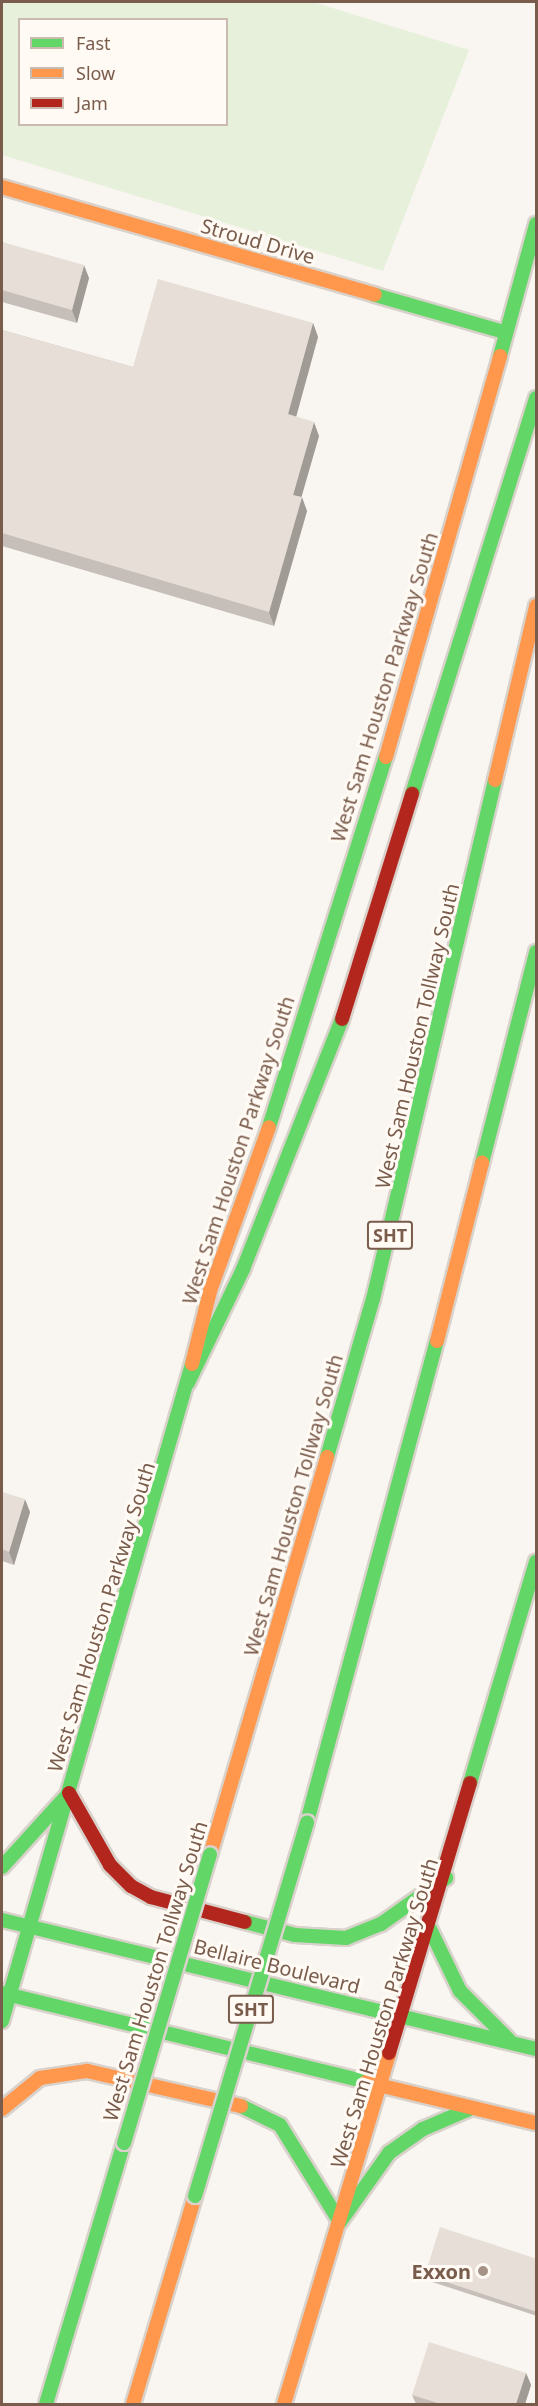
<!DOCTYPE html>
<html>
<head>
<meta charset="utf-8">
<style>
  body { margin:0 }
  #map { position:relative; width:538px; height:2406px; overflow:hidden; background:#f9f5f0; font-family:"Noto Sans",sans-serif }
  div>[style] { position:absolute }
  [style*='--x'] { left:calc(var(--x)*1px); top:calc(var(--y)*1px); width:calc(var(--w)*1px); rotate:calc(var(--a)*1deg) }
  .green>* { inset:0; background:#e7f0db }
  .roads { filter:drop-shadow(2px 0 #d9d2cb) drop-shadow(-2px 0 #d9d2cb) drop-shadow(0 2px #d9d2cb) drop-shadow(0 -2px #d9d2cb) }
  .fast>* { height:14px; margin:-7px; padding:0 7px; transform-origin:7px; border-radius:7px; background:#63d668 }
  .slow>* { height:14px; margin:-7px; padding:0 7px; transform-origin:7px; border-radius:7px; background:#ff974d }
  .jam>* { height:14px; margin:-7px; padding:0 7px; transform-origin:7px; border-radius:7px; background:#b3261e }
  .bridges { filter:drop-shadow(2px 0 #dad1cc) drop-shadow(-2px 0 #dad1cc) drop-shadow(0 2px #dad1cc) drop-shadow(0 -2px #dad1cc) }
  .fast-bridge>* { height:14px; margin:-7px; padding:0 7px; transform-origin:7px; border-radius:7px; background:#63d668 }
  .wall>* { inset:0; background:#c6bfb9 }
  .shaded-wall>* { inset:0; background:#a19b96 }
  .building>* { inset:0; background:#e6ded7 }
  .dots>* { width:16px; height:16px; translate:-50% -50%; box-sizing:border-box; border:3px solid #fffaf3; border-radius:50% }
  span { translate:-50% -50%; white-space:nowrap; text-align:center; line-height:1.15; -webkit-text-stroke:6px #fffaf3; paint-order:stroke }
  .shield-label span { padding:2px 4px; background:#fffaf3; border:2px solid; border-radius:4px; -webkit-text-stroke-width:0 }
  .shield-label { font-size:18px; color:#7a5c4d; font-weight:700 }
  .street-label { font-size:20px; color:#7a5c4d }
  .poi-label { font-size:20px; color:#7a5c4d; font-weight:700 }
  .right { translate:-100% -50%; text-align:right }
  .frame { position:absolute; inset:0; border:3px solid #7a5c4d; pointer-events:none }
  .legend { position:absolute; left:18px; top:18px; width:210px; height:108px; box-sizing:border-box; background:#fffaf3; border:2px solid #cabbb1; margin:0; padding:8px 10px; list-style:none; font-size:18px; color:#7a5c4d }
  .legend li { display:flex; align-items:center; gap:12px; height:30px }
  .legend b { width:30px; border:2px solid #cabbb1 }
</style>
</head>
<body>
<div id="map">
  <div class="green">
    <div style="clip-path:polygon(evenodd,2px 2px,313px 2px,469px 50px,383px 271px,2px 155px,2px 2px,20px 20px,226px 20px,226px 124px,20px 124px,20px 20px)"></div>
  </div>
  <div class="roads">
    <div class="fast">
      <div style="--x:375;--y:295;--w:134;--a:16"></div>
      <div style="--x:500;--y:356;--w:137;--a:-74.7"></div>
      <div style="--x:412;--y:794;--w:415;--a:-72.6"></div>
      <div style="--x:269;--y:1127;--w:388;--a:-72.5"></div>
      <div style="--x:482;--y:1163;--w:218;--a:-75.6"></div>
      <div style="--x:188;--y:1383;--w:127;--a:-64.2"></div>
      <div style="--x:243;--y:1269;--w:269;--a:-68.4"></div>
      <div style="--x:327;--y:1457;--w:165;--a:-73.8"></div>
      <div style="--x:373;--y:1299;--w:533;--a:-76.77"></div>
      <div style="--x:470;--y:1783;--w:231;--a:-73.4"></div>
      <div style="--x:307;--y:1822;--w:498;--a:-74.9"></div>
      <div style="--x:2;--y:1867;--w:100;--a:-47.8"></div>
      <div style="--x:2;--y:1920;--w:549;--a:13.58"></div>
      <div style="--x:245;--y:1922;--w:52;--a:14.6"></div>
      <div style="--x:295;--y:1935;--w:51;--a:3.4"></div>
      <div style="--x:346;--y:1938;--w:38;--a:-22"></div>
      <div style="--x:381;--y:1924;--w:80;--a:-35.3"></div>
      <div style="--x:430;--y:1929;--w:69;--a:64.2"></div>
      <div style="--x:460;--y:1991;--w:69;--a:45"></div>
      <div style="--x:2;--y:1993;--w:375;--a:13.7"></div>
      <div style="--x:2;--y:2021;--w:684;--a:-73.87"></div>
      <div style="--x:241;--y:2106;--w:43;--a:26"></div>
      <div style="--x:280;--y:2125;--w:114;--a:58.3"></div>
      <div style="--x:340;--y:2222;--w:85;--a:-54.6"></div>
      <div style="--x:389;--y:2153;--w:42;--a:-35.2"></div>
      <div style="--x:423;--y:2129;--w:53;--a:-23.2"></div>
      <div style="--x:46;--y:2404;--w:272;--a:-73.4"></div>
    </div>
    <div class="slow">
      <div style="--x:2;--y:187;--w:388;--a:16.1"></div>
      <div style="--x:386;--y:757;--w:417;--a:-74.1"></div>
      <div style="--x:495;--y:780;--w:179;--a:-76.7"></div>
      <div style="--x:437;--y:1341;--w:184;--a:-75.8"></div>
      <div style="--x:192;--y:1364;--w:75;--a:-76.1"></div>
      <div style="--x:210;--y:1291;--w:174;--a:-70.2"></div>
      <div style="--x:210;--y:1855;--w:415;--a:-73.6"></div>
      <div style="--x:366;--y:2082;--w:175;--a:13.6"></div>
      <div style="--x:2;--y:2109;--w:49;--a:-39.2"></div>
      <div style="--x:40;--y:2078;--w:48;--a:-8.5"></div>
      <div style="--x:87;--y:2071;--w:158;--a:12.8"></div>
      <div style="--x:133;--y:2404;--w:217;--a:-73.4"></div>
      <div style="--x:284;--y:2404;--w:366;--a:-73.3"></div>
    </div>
    <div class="jam">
      <div style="--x:342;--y:1019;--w:236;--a:-72.7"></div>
      <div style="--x:69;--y:1793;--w:83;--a:60.3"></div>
      <div style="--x:110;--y:1865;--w:30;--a:45"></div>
      <div style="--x:131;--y:1886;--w:23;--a:29"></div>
      <div style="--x:151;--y:1897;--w:97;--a:14.9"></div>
      <div style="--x:389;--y:2053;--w:282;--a:-73.3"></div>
    </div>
  </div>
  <div class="bridges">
    <div class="fast-bridge">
      <div style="--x:124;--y:2143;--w:301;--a:-73.4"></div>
      <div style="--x:195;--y:2196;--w:390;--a:-73.3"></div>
    </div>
  </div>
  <div class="wall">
    <div style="clip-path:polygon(2px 242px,89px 278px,77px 323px,2px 302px)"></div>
    <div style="clip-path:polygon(313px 323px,318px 337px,296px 417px,319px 436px,301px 497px,307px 511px,274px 626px,2px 546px,2px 330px,133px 367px)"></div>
    <div style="clip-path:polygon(2px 1492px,30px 1512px,14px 1565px,2px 1561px)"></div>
    <div style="clip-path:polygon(537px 2259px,537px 2316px,426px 2280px,425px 2275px)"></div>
    <div style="clip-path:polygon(526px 2373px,531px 2385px,525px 2404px,416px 2404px,412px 2395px)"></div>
  </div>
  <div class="shaded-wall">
    <div style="clip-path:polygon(84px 265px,89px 278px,77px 323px,72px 310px)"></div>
    <div style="clip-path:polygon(313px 323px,318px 337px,293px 428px,288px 414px)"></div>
    <div style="clip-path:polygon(314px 422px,319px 436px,298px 509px,293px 495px)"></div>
    <div style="clip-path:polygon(302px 497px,307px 511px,274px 626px,269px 612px)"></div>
    <div style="clip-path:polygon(25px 1499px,30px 1512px,14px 1565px,9px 1552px)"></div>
    <div style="clip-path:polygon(526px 2373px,531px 2385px,525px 2404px,516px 2404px)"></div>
  </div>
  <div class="building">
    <div style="clip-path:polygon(2px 242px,84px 265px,72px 310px,2px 290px)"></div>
    <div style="clip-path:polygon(158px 279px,313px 323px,288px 414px,314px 422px,293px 495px,302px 497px,269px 612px,2px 533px,2px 330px,133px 367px)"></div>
    <div style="clip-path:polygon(2px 1492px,25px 1499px,9px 1552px,2px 1549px)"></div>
    <div style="clip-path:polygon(440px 2227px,537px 2259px,537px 2312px,425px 2275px)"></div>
    <div style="clip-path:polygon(429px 2342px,526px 2373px,516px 2404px,441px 2404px,412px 2395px)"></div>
  </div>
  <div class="dots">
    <div style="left:483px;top:2271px;background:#a69286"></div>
  </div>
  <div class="shield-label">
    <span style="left:390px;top:1235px">SHT</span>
    <span style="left:251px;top:2009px">SHT</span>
  </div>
  <div class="street-label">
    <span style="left:258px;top:241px;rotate:16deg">Stroud Drive</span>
    <span style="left:384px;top:687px;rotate:-73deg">West Sam Houston Parkway South</span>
    <span style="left:417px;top:1036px;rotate:-77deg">West Sam Houston Tollway South</span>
    <span style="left:238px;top:1150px;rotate:-72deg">West Sam Houston Parkway South</span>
    <span style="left:293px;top:1505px;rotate:-74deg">West Sam Houston Tollway South</span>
    <span style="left:101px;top:1617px;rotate:-73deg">West Sam Houston Parkway South</span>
    <span style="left:277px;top:1966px;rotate:14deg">Bellaire Boulevard</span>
    <span style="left:155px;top:1971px;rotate:-73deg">West Sam Houston Tollway South</span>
    <span style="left:384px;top:2013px;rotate:-73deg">West Sam Houston Parkway South</span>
  </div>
  <div class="poi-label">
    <span class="right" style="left:471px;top:2271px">Exxon</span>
  </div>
  <div class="frame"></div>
  <ul class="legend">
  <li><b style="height:8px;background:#63d668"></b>Fast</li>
  <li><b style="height:8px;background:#ff974d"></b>Slow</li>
  <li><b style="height:8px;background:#b3261e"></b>Jam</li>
  </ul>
</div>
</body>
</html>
